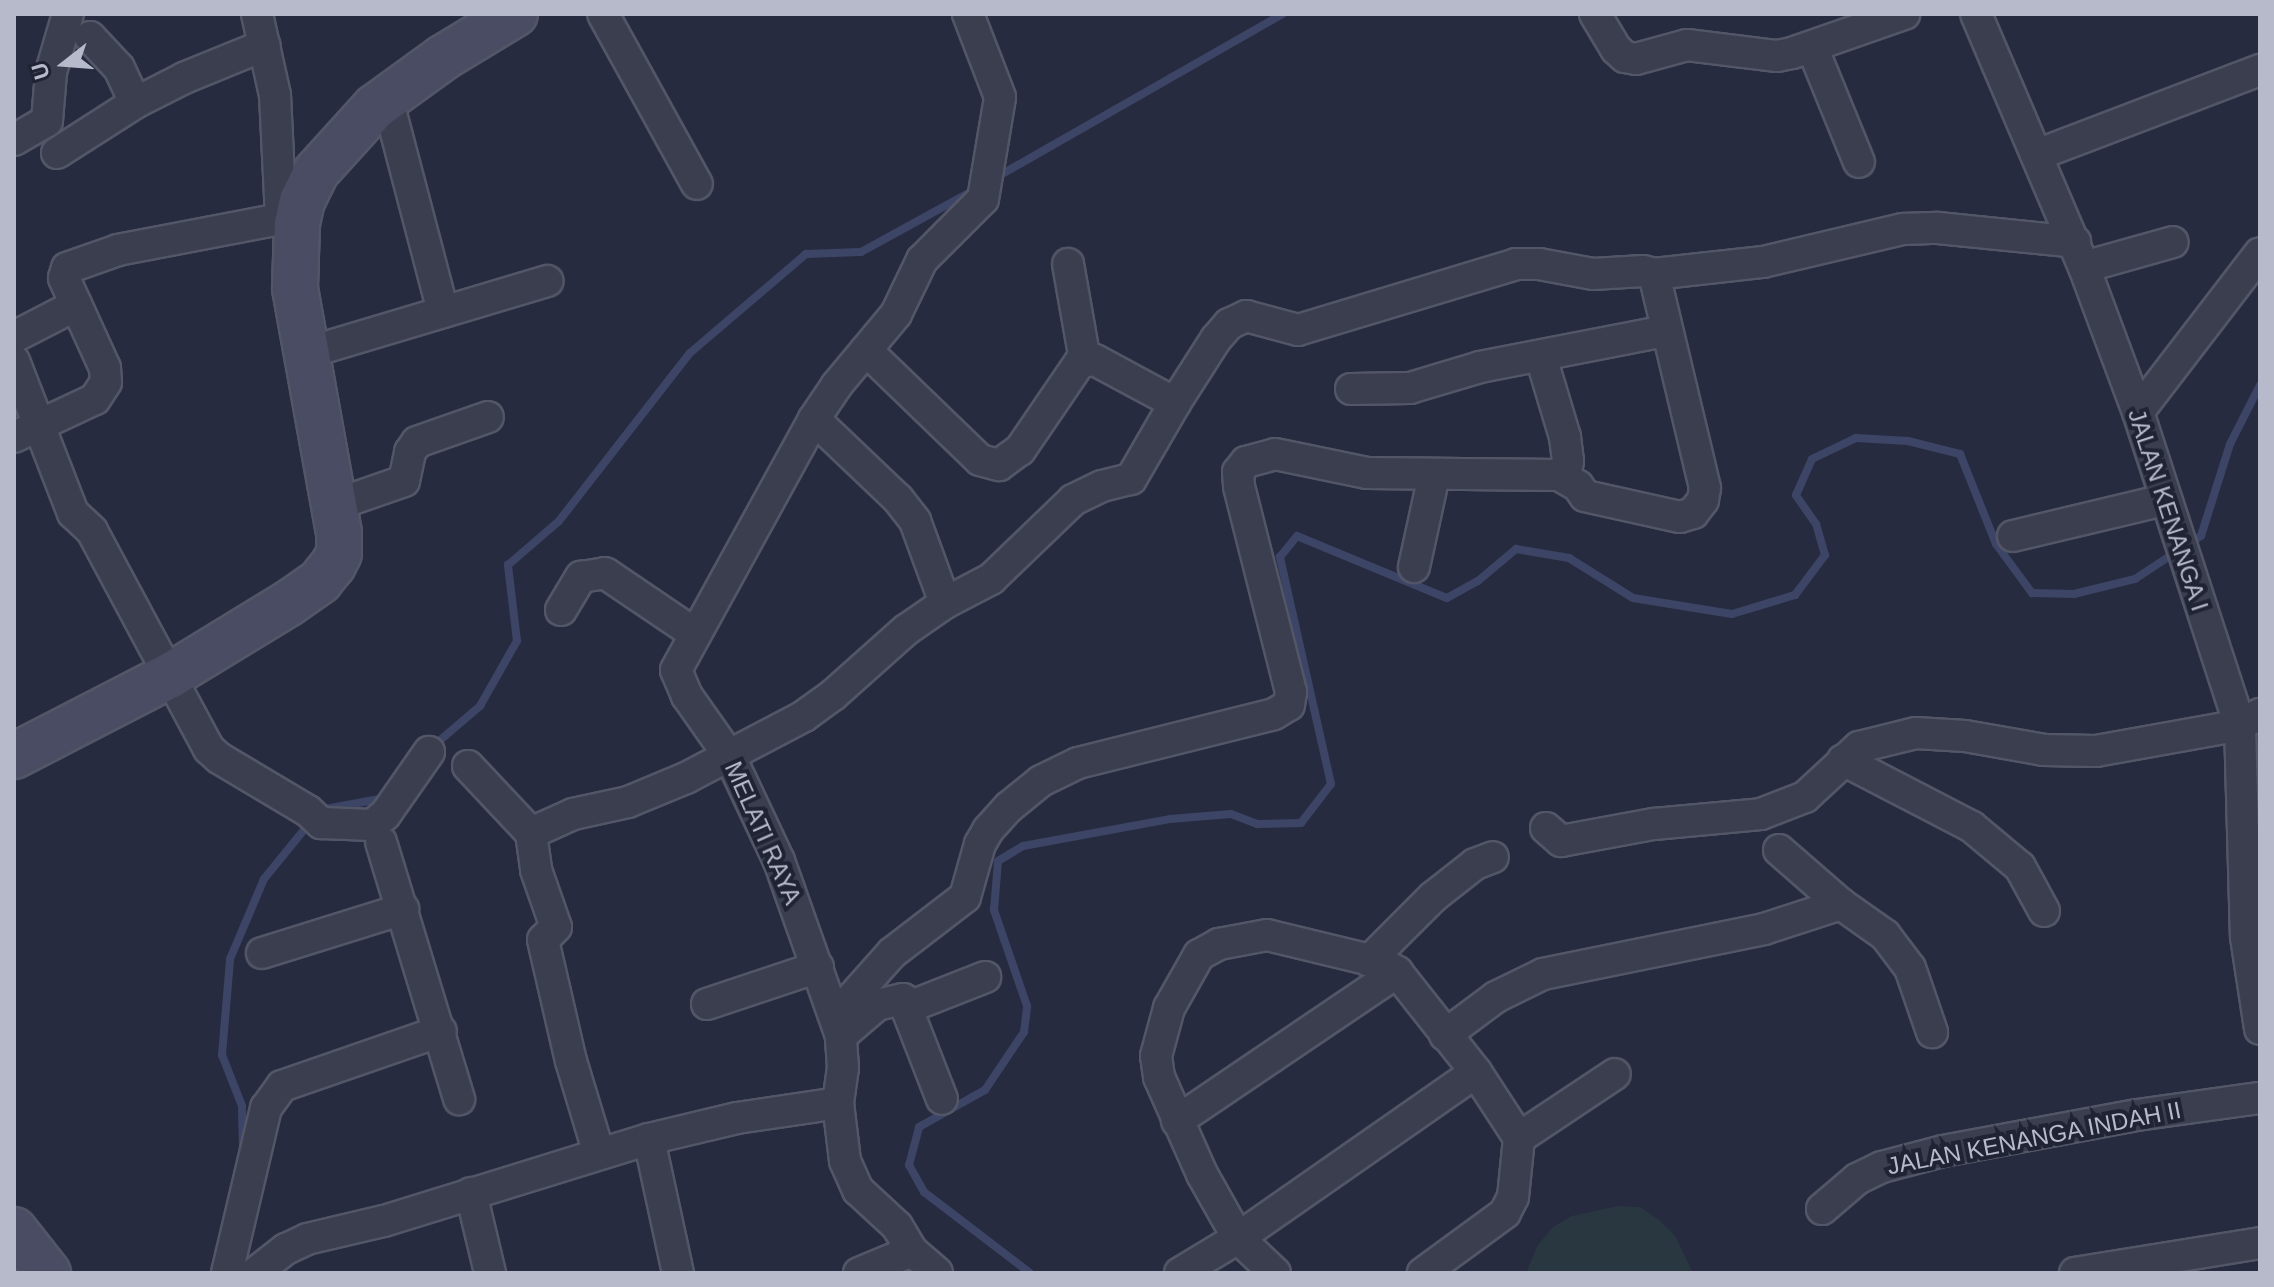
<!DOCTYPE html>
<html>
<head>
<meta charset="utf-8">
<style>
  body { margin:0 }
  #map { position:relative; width:2274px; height:1287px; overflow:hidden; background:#272b3f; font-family:Arial,sans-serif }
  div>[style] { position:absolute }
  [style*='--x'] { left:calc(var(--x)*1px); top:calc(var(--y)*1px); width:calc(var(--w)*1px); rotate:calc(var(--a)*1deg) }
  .green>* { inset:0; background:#293840 }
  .stream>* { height:8px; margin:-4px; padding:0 4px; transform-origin:4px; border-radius:4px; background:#3d4567 }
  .roads { filter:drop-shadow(2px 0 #535667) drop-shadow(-2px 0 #535667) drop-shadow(0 2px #535667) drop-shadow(0 -2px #535667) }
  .street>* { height:30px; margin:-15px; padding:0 15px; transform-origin:15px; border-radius:15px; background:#3b3e4f }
  .secondary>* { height:44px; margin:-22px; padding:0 22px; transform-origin:22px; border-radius:22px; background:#494c62 }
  span { translate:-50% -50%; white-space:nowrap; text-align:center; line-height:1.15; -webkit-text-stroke:8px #1f2334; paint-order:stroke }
  .street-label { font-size:24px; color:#b7baca }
  .frame { position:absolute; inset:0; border:16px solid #b7baca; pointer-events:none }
  .north { position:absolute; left:24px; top:24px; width:80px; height:80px; -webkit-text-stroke:6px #1f2334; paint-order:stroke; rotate:253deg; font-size:22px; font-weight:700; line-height:32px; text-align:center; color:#b7baca }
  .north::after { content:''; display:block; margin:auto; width:28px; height:36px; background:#b7baca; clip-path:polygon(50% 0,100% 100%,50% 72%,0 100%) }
</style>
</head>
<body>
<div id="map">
  <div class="green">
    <div style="clip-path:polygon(1618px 1206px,1640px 1207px,1659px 1220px,1675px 1236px,1693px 1273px,1526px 1273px,1538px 1245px,1553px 1227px,1572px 1216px)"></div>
  </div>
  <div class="stream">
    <div style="--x:995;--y:178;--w:331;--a:-29.7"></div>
    <div style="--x:2187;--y:545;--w:17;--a:-33"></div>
    <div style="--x:2201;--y:536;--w:96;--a:-72.5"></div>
    <div style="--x:2230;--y:444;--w:66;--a:-63"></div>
    <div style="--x:431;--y:748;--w:65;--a:-40.6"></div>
    <div style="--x:480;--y:706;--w:75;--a:-60.4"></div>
    <div style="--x:517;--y:641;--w:77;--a:-96.8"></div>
    <div style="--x:508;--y:565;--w:67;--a:-40.8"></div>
    <div style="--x:559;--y:521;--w:213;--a:-52.1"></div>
    <div style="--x:690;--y:353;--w:153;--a:-40.5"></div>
    <div style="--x:806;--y:254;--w:55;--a:-2.1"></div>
    <div style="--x:861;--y:252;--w:131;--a:-28.7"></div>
    <div style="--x:243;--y:1151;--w:45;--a:-91.3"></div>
    <div style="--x:242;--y:1106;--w:55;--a:-111.4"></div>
    <div style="--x:222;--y:1055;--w:96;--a:-85.2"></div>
    <div style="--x:230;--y:959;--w:87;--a:-67"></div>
    <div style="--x:264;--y:879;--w:89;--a:-50.9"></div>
    <div style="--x:320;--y:810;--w:66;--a:-10.5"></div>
    <div style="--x:1030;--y:1273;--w:133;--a:-142.6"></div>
    <div style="--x:924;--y:1192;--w:31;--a:-119"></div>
    <div style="--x:909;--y:1165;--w:39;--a:-75"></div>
    <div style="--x:919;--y:1127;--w:76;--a:-29.3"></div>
    <div style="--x:985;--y:1090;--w:70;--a:-56.1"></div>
    <div style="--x:1024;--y:1032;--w:26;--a:-83"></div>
    <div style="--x:1027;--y:1006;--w:102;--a:-109"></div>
    <div style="--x:994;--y:910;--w:49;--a:-85.3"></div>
    <div style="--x:998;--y:861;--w:29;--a:-31"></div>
    <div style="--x:1023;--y:846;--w:149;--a:-10.4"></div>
    <div style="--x:1170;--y:819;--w:61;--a:-4.7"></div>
    <div style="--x:1231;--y:814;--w:28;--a:21"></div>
    <div style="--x:1257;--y:824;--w:44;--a:-1.3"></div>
    <div style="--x:1301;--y:823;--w:49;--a:-52.4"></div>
    <div style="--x:1331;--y:784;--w:233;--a:-102.7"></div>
    <div style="--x:1280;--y:557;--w:27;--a:-51"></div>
    <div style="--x:1297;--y:536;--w:162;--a:22.5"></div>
    <div style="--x:1447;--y:598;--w:35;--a:-29"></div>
    <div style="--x:1478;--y:581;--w:50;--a:-40.1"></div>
    <div style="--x:1516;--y:549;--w:54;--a:9.6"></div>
    <div style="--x:1569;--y:558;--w:75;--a:32"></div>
    <div style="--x:1633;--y:598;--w:100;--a:9.2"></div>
    <div style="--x:1732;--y:614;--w:66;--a:-16.8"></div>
    <div style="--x:1795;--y:595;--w:50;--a:-53.1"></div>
    <div style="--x:1825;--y:555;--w:32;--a:-106"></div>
    <div style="--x:1816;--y:524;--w:35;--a:-125"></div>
    <div style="--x:1796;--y:495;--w:39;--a:-66"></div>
    <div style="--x:1812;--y:459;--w:49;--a:-25.5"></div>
    <div style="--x:1856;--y:438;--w:52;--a:3.3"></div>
    <div style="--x:1908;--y:441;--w:54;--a:14"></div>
    <div style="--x:1960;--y:454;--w:97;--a:68.2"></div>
    <div style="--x:1996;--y:544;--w:61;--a:53.7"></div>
    <div style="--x:2032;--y:593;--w:42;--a:1.4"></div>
    <div style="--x:2074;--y:594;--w:63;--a:-13.8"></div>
    <div style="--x:2135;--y:579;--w:49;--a:-33.4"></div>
  </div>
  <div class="roads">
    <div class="street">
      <div style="--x:257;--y:14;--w:83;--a:77.5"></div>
      <div style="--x:275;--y:95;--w:124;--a:87.2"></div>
      <div style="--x:281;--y:219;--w:17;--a:17"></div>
      <div style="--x:603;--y:14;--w:194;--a:61.1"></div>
      <div style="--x:1595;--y:14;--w:41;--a:59"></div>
      <div style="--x:1616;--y:49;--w:12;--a:42"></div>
      <div style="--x:1625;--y:57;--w:11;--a:10"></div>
      <div style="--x:1636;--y:59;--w:53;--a:-15.4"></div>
      <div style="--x:1687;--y:45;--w:91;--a:7"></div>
      <div style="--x:1777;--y:56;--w:15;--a:-11"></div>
      <div style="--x:1792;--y:53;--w:119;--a:-19.2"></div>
      <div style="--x:1976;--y:14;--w:275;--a:66.9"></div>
      <div style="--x:2084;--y:267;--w:155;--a:69.6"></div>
      <div style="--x:2138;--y:412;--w:329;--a:72"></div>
      <div style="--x:2240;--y:725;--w:212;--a:88.4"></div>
      <div style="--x:2246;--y:937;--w:93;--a:81.3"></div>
      <div style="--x:90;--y:37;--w:42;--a:46.9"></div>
      <div style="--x:119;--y:68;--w:38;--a:65"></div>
      <div style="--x:1812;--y:47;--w:124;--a:67.8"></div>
      <div style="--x:387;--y:98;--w:221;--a:75.3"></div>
      <div style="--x:14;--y:140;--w:38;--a:-30"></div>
      <div style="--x:47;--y:121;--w:49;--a:-85.3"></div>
      <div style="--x:51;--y:72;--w:60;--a:-73.7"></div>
      <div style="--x:57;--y:153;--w:93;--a:-32.7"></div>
      <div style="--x:135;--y:103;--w:55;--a:-27"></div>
      <div style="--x:184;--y:78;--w:87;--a:-22.2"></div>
      <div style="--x:2037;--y:155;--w:239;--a:-20.9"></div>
      <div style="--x:1068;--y:264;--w:97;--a:80"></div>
      <div style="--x:2084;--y:267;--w:92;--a:-15.7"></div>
      <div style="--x:14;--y:337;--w:70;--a:-27.3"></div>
      <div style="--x:866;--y:350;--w:158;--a:44"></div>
      <div style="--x:980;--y:460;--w:20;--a:15"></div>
      <div style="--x:999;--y:465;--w:26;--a:-36"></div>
      <div style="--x:1020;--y:450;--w:107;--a:-55.7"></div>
      <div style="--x:1080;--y:362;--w:15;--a:-8"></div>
      <div style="--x:1095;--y:360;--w:91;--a:28.3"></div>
      <div style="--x:1175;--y:403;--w:76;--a:-57.4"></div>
      <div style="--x:1216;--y:339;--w:20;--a:-49"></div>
      <div style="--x:1229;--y:324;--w:19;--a:-25"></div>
      <div style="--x:1246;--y:316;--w:54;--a:15.1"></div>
      <div style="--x:1298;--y:330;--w:228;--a:-16.8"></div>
      <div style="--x:1516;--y:264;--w:23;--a:0"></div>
      <div style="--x:1539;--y:264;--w:55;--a:10.5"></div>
      <div style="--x:1593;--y:274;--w:50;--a:-3.4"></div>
      <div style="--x:1643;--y:271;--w:11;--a:15"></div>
      <div style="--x:1654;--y:274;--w:110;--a:-6.3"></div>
      <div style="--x:1763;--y:262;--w:144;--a:-13.3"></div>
      <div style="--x:1903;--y:229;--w:35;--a:-2"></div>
      <div style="--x:1938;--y:228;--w:138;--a:5.8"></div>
      <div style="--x:306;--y:353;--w:252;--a:-16.6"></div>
      <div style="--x:1541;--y:357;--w:84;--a:73.3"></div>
      <div style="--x:1565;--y:437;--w:24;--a:83"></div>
      <div style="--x:1568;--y:461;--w:17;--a:100"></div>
      <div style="--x:14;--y:361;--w:163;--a:68.8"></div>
      <div style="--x:73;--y:513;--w:26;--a:43"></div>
      <div style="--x:92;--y:531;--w:247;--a:61.8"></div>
      <div style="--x:209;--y:749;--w:13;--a:42"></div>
      <div style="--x:219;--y:758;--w:104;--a:30.8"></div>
      <div style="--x:308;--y:811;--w:18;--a:43"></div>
      <div style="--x:321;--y:823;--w:51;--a:2.2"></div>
      <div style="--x:372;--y:825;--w:16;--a:-38"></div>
      <div style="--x:385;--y:815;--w:77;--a:-55.1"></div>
      <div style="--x:1351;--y:389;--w:59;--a:-1"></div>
      <div style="--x:1410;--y:388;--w:73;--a:-16.7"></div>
      <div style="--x:1480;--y:367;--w:188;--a:-11"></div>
      <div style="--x:2138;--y:412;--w:200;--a:-52.5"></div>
      <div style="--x:814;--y:419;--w:116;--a:43.6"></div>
      <div style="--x:898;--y:499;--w:28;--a:52"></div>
      <div style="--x:915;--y:521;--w:87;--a:69.9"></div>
      <div style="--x:14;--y:437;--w:89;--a:-25.1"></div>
      <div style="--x:95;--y:399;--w:20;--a:-57"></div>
      <div style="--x:106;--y:382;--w:14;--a:-94"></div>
      <div style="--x:105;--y:368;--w:99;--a:-114.5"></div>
      <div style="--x:64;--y:278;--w:10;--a:-73"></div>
      <div style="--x:67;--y:268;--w:54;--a:-19.4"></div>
      <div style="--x:118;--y:250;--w:166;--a:-10.8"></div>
      <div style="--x:335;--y:505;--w:73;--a:-19.2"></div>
      <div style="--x:404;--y:481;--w:30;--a:-78"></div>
      <div style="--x:410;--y:452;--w:12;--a:-55"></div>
      <div style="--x:417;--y:442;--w:75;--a:-19.4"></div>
      <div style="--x:2013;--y:536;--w:155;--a:-13.4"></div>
      <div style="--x:1414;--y:567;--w:94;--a:-77.7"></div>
      <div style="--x:561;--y:610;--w:39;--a:-59"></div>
      <div style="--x:581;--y:577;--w:24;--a:-9"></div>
      <div style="--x:605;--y:573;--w:109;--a:34.1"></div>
      <div style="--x:1843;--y:760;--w:145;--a:27.4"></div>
      <div style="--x:1972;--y:827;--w:62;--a:39.8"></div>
      <div style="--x:2020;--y:867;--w:50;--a:61.4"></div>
      <div style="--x:468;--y:766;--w:92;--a:46.8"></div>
      <div style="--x:531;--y:833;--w:37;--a:82"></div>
      <div style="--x:536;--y:870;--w:60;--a:70.7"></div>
      <div style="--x:556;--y:927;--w:18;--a:135"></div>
      <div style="--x:543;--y:940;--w:124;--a:77"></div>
      <div style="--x:571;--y:1061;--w:97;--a:73.2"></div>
      <div style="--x:1546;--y:828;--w:20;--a:41"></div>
      <div style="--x:1561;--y:841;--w:95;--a:-10.4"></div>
      <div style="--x:1654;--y:824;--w:107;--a:-5.3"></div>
      <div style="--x:1761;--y:814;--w:47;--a:-21.1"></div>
      <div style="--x:1805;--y:797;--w:74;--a:-42.8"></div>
      <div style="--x:1859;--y:747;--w:59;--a:-13.8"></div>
      <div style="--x:1916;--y:733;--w:49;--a:3.5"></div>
      <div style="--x:1965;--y:736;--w:80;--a:10"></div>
      <div style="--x:2044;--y:750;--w:52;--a:1.1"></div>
      <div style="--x:2096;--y:751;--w:146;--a:-10.2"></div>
      <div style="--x:2240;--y:725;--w:23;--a:-29"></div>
      <div style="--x:531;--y:833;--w:46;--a:-24.3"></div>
      <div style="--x:573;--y:814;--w:56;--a:-12.3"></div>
      <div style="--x:628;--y:802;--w:63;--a:-22.5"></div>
      <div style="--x:686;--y:778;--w:133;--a:-27.7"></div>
      <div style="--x:804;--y:716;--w:36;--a:-36"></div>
      <div style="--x:833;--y:695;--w:98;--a:-41.7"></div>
      <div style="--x:906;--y:630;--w:47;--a:-34.7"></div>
      <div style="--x:945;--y:603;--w:52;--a:-27.6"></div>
      <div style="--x:991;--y:579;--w:114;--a:-43.9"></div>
      <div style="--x:1073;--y:500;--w:32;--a:-26"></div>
      <div style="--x:1102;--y:486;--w:30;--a:-14"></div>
      <div style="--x:1131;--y:479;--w:88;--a:-59.9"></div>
      <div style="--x:381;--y:842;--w:269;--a:73.1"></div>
      <div style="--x:1779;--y:850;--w:82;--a:41.1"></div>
      <div style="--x:1841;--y:904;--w:54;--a:35.2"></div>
      <div style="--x:1885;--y:935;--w:41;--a:52.9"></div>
      <div style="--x:1910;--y:968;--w:68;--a:71"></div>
      <div style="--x:262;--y:953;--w:148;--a:-17.3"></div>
      <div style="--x:1369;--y:961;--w:91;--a:-45"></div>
      <div style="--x:1433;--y:897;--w:53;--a:-38.2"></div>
      <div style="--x:1475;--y:864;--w:19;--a:-21"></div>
      <div style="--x:707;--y:1004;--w:117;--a:-18.4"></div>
      <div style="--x:909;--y:1007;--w:82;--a:-21.5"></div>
      <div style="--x:835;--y:1017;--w:86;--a:-48.3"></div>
      <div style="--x:892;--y:953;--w:92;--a:-37.5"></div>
      <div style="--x:965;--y:897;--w:55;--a:-74.2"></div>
      <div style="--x:980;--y:844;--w:16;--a:-60"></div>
      <div style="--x:988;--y:830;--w:31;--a:-48"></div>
      <div style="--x:1009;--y:807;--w:41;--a:-39.1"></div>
      <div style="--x:1041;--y:781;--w:41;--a:-25.9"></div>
      <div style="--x:1078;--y:763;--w:202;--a:-14"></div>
      <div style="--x:1274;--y:714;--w:17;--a:-31"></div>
      <div style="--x:1289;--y:705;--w:13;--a:-81"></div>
      <div style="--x:1291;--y:692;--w:212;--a:-104.2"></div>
      <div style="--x:1239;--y:486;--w:14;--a:-94"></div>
      <div style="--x:1238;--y:472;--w:13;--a:-51"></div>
      <div style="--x:1246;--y:462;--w:30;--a:-15"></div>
      <div style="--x:1275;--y:454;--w:94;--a:11.7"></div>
      <div style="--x:1367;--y:473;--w:192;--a:0.6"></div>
      <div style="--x:1559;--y:475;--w:22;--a:30"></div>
      <div style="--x:1578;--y:486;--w:12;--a:55"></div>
      <div style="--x:1585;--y:496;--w:97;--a:12.5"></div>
      <div style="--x:1680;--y:517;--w:14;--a:-17"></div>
      <div style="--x:1693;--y:513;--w:16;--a:-52"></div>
      <div style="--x:1703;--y:500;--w:12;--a:-81"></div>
      <div style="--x:1705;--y:488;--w:220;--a:-103.4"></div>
      <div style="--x:1445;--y:1035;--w:64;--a:-36.7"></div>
      <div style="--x:1496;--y:997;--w:52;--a:-26.1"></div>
      <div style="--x:1543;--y:974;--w:226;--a:-11.5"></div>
      <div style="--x:1764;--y:929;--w:81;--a:-18"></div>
      <div style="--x:841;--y:1036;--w:48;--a:-40.7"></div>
      <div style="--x:877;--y:1005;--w:27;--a:-13"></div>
      <div style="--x:903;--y:999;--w:107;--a:68.7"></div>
      <div style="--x:838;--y:1103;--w:58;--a:83.1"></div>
      <div style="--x:845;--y:1161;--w:32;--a:66"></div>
      <div style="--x:858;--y:1190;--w:53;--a:42.7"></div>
      <div style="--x:897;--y:1226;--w:29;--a:59"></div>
      <div style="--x:912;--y:1251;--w:33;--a:41"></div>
      <div style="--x:1177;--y:1121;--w:266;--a:-34.1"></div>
      <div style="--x:1519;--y:1138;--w:115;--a:-33.7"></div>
      <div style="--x:649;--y:1139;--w:137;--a:77.8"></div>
      <div style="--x:471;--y:1193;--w:82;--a:76.6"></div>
      <div style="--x:1822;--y:1209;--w:46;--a:-40.6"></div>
      <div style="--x:1857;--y:1179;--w:28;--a:-26"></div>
      <div style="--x:1882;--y:1167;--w:63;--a:-14.7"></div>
      <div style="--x:1943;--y:1151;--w:197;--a:-10.5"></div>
      <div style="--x:2137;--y:1115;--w:124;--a:-7.9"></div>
      <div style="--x:227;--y:1273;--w:170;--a:-76.7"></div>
      <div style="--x:266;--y:1108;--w:27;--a:-54"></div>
      <div style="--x:282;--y:1086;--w:168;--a:-19.1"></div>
      <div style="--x:255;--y:1273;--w:39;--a:-38"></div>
      <div style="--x:286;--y:1249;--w:23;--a:-25"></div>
      <div style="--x:307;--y:1239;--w:79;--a:-13.2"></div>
      <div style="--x:384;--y:1221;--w:277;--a:-17.2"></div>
      <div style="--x:649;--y:1139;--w:90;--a:-13.4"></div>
      <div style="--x:737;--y:1118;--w:102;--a:-8.4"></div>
      <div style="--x:838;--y:1103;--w:35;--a:-82"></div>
      <div style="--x:843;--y:1068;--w:32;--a:-94"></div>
      <div style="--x:841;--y:1036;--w:186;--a:-109.5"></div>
      <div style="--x:779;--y:861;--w:115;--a:-115.2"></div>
      <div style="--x:730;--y:757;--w:75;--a:-125.2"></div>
      <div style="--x:687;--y:696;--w:28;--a:-113"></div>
      <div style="--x:676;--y:670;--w:286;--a:-61.2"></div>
      <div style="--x:814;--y:419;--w:40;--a:-56"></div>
      <div style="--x:836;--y:386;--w:94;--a:-50.2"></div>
      <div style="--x:896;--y:314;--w:60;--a:-64.3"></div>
      <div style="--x:922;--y:260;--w:86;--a:-45"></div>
      <div style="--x:983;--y:199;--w:103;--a:-80.5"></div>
      <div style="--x:1000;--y:97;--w:89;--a:-111.1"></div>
      <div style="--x:859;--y:1273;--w:57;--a:-22.5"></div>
      <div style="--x:1180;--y:1273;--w:68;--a:-31.1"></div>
      <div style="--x:1238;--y:1238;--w:290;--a:-34.9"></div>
      <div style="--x:1275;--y:1273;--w:51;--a:-136.6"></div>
      <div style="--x:1238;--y:1238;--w:73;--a:-119.4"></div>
      <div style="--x:1202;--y:1174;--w:106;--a:-113.9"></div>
      <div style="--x:1159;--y:1077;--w:21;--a:-98"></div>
      <div style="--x:1156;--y:1056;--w:50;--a:-74.8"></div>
      <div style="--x:1169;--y:1008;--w:61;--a:-60.5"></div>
      <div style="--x:1199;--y:955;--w:23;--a:-29"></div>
      <div style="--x:1219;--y:944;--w:49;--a:-10.6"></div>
      <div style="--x:1267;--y:935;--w:119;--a:13.6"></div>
      <div style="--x:1383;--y:963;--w:17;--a:33"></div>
      <div style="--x:1397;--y:972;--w:127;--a:51.7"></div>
      <div style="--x:1476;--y:1072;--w:79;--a:56.9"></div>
      <div style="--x:1519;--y:1138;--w:59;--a:95.8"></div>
      <div style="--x:1513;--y:1197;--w:18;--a:117"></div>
      <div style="--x:1505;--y:1213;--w:102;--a:143.8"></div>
      <div style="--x:2075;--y:1273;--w:187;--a:-9.2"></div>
    </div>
    <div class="secondary">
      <div style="--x:14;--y:756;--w:177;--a:-27.3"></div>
      <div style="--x:171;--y:675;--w:138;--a:-31.4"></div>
      <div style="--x:289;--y:603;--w:38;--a:-35"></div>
      <div style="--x:320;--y:581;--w:21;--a:-51"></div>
      <div style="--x:333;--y:565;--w:13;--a:-63"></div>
      <div style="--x:339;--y:553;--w:20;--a:-90"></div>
      <div style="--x:339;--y:533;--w:249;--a:-100.2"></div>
      <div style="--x:295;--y:288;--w:64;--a:-88.2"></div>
      <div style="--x:297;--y:224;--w:24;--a:-78"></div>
      <div style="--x:302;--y:201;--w:32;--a:-64"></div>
      <div style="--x:316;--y:172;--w:88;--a:-47.8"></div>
      <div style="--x:375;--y:107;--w:85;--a:-35.9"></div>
      <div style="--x:444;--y:57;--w:83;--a:-31.2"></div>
      <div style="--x:14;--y:1230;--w:55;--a:51.7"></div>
    </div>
  </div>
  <div class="street-label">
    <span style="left:2168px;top:510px;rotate:72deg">JALAN KENANGA I</span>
    <span style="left:763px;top:833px;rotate:66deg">MELATI RAYA</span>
    <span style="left:2034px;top:1138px;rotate:-11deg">JALAN KENANGA INDAH II</span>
  </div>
  <div class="frame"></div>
  <div class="north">U</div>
</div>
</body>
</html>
